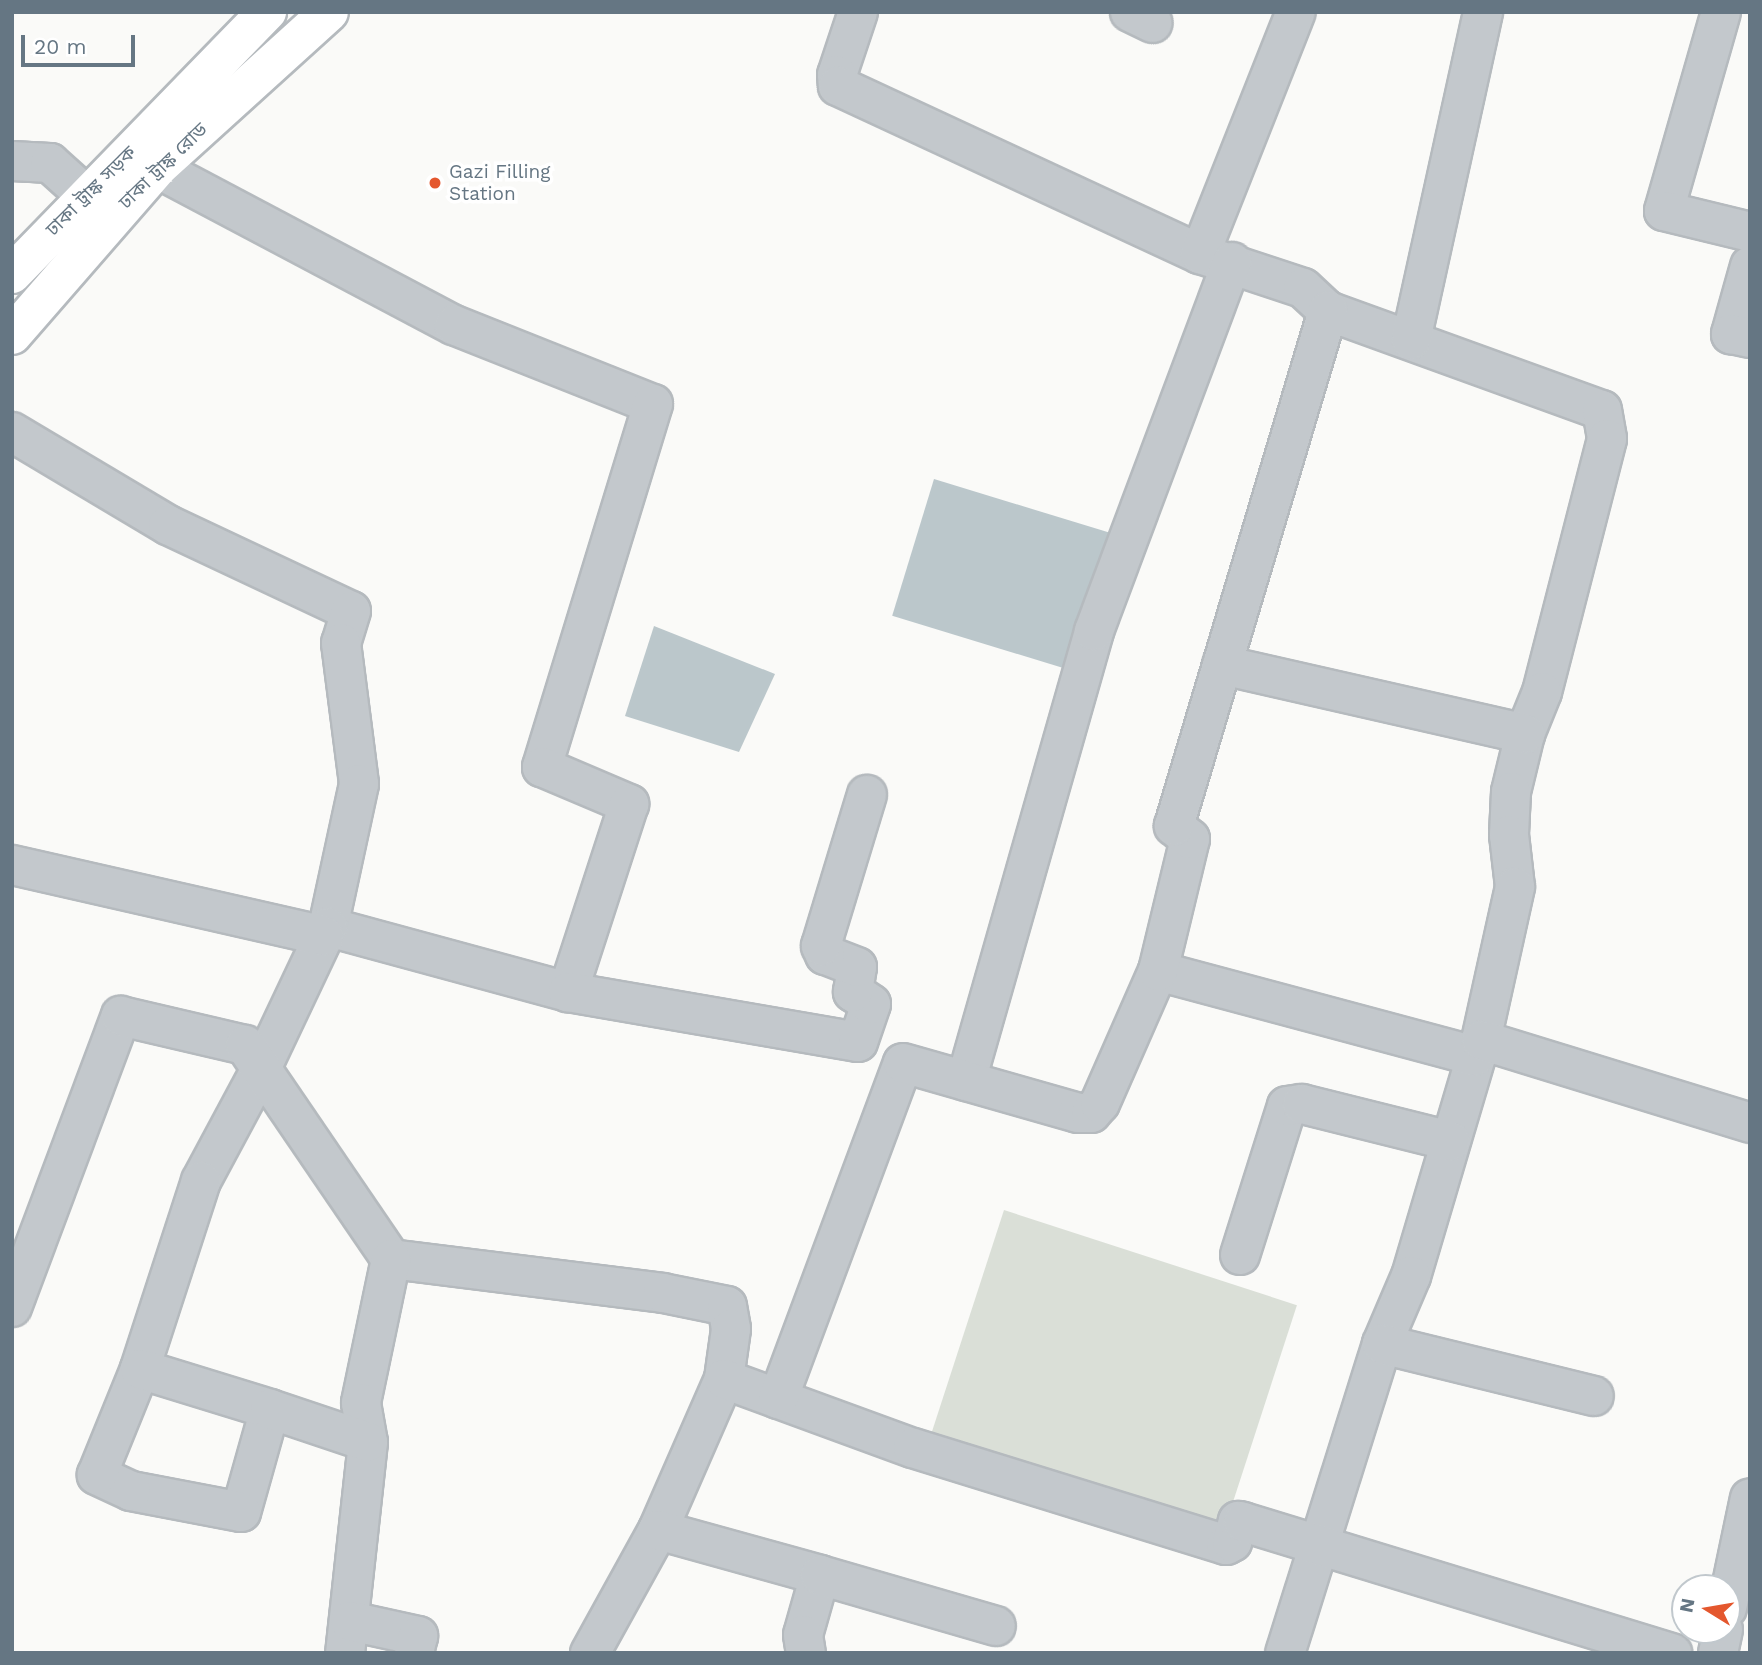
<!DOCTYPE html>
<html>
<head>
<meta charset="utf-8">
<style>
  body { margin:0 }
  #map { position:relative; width:1762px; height:1665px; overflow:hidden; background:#fafaf8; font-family:"Work Sans","Noto Sans Bengali",sans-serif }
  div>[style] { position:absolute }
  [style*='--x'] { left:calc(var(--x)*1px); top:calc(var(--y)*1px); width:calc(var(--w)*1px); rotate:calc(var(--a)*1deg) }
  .green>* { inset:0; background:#dadfd7; transform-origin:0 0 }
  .water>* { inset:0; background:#bbc7cb; transform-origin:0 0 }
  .roads { filter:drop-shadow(2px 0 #b5babe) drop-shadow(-2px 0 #b5babe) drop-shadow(0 2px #b5babe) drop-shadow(0 -2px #b5babe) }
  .minor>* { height:38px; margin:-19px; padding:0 19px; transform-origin:19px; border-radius:19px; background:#c3c8cc }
  .major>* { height:38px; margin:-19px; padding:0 19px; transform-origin:19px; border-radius:19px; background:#fff }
  .dots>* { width:19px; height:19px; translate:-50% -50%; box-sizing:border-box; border:4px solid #fff; border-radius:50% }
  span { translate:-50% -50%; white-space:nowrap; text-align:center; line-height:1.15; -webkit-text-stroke:7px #fff; paint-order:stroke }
  .street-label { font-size:19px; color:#657683 }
  .poi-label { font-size:19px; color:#657683 }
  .left { translate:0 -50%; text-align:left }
  .frame { position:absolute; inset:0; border:14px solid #657683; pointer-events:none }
  .north { position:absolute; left:1671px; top:1574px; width:70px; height:70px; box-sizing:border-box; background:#fff; border:2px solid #c1c8cd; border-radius:50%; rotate:281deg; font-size:19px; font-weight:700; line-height:28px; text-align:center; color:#657683 }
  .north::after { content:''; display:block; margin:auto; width:24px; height:32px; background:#e4572e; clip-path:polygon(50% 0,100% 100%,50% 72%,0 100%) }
  .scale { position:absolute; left:21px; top:35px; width:114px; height:32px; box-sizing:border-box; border:4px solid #657683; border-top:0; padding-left:9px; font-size:21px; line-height:24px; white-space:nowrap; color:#657683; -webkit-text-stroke:5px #fff; paint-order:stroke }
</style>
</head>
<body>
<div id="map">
  <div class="green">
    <div style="left:1004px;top:1210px;width:308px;height:243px;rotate:18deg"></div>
  </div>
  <div class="water">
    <div style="left:934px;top:479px;width:184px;height:143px;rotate:17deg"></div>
    <div style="clip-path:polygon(654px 626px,775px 674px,739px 752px,625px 716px)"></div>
  </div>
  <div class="roads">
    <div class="minor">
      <div style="--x:858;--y:12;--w:66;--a:108.4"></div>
      <div style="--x:837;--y:75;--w:11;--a:85"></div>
      <div style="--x:838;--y:86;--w:399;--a:24.9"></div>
      <div style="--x:1200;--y:254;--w:108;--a:18.3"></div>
      <div style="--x:1303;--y:288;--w:34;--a:43"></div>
      <div style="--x:1328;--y:311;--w:291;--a:19.9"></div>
      <div style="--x:1602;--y:410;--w:29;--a:80"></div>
      <div style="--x:1607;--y:439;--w:261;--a:104.4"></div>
      <div style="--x:1542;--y:692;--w:45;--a:112"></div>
      <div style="--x:1525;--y:734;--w:60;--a:103.6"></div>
      <div style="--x:1511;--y:792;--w:43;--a:92.7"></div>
      <div style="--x:1509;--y:835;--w:52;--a:83.4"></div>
      <div style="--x:1515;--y:887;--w:157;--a:102.5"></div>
      <div style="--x:1481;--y:1040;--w:246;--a:106.5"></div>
      <div style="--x:1411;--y:1276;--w:74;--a:113.1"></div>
      <div style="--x:1382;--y:1344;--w:324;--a:107.4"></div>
      <div style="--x:1130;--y:12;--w:25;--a:26"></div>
      <div style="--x:1721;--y:12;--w:207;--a:106"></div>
      <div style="--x:1664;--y:211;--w:89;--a:13.7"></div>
      <div style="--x:12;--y:161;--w:38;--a:3"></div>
      <div style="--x:50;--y:163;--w:82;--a:42"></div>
      <div style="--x:157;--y:168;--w:336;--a:27.9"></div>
      <div style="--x:454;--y:325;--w:214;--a:21.7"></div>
      <div style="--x:653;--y:404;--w:380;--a:107"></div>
      <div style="--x:542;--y:767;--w:95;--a:23"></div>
      <div style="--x:629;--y:804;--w:198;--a:108"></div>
      <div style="--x:568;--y:992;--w:249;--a:-164.8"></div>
      <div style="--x:1200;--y:254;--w:260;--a:-68.4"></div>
      <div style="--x:1750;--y:266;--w:71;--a:105.6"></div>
      <div style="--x:1731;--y:334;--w:19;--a:12"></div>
      <div style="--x:1411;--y:340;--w:336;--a:-77.6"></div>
      <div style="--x:12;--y:432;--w:182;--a:30.8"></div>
      <div style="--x:168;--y:525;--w:202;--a:25.2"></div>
      <div style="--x:351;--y:611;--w:34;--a:107"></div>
      <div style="--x:341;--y:643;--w:142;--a:82.7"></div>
      <div style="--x:359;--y:784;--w:146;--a:102.2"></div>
      <div style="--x:328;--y:927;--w:157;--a:115.3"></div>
      <div style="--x:261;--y:1069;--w:127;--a:118.2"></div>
      <div style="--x:201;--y:1181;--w:198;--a:108"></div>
      <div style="--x:1222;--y:665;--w:311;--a:12.8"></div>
      <div style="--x:12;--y:865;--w:320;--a:12.8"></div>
      <div style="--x:1158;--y:971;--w:329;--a:15"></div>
      <div style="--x:568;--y:992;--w:294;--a:9.8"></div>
      <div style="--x:858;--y:1042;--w:40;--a:-71.1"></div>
      <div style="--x:871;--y:1004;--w:22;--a:-146"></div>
      <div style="--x:853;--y:992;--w:25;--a:-81"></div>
      <div style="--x:857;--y:967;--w:34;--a:-159"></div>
      <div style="--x:825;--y:955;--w:10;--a:-114"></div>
      <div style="--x:821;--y:946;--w:158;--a:-73.1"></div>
      <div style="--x:1481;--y:1040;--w:282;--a:17.1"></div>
      <div style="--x:966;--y:1081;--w:468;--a:-74.1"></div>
      <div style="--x:1094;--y:631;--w:394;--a:-69.5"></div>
      <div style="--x:1240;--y:1255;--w:156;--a:-72.5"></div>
      <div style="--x:1287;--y:1106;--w:15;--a:-8"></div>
      <div style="--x:1302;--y:1104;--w:153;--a:14"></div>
      <div style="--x:391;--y:1259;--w:274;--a:7.1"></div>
      <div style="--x:663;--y:1293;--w:65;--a:11.5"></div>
      <div style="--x:727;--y:1306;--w:23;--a:80"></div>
      <div style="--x:731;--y:1329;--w:50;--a:98"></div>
      <div style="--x:724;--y:1379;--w:165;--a:113.6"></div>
      <div style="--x:658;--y:1530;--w:141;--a:118.9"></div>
      <div style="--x:12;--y:1307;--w:311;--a:-69.5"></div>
      <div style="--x:121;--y:1016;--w:127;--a:13.2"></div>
      <div style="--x:245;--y:1045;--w:259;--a:55.7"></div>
      <div style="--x:391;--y:1259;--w:147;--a:101.8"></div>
      <div style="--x:361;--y:1403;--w:40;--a:80"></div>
      <div style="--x:368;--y:1442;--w:212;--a:96.2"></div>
      <div style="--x:1382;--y:1344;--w:218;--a:13.8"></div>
      <div style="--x:724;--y:1379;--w:201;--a:20.1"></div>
      <div style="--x:913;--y:1448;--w:328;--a:17.2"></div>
      <div style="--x:1226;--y:1545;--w:7;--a:-27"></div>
      <div style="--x:1232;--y:1542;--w:22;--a:-74"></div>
      <div style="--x:1238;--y:1521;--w:5;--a:11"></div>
      <div style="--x:1243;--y:1522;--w:449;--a:17"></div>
      <div style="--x:778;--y:1399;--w:358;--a:-69.6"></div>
      <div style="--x:903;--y:1063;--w:182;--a:15.9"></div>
      <div style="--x:1078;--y:1113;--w:13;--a:0"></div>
      <div style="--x:1091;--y:1113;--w:13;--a:-48"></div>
      <div style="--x:1100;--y:1103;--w:144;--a:-66.3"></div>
      <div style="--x:1158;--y:971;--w:136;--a:-76.4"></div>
      <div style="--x:1190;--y:839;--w:21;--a:-141"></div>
      <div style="--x:1174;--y:826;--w:538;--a:-73.35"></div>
      <div style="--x:270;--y:1409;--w:107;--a:105.7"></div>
      <div style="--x:241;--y:1512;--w:112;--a:-169.2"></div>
      <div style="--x:131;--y:1491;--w:38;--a:-155"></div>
      <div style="--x:97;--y:1475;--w:114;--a:-67.9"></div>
      <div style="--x:140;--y:1369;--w:136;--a:17.1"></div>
      <div style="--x:270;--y:1409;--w:103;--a:18.6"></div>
      <div style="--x:658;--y:1530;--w:168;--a:15.5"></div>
      <div style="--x:820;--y:1575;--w:62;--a:105.8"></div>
      <div style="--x:803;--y:1635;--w:18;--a:81"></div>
      <div style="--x:820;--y:1575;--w:183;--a:16.2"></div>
      <div style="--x:1727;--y:1608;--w:112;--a:-78.2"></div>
      <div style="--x:350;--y:1621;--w:70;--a:12.4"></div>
      <div style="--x:418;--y:1636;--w:17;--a:103"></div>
      <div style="--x:1718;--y:1653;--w:24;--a:-78"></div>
    </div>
    <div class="major">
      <div style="--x:12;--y:274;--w:366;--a:-45.8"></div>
      <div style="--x:12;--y:335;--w:221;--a:-49"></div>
      <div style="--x:157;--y:168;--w:232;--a:-42.2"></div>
    </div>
  </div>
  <div class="dots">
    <div style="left:435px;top:183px;background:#e4572e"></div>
  </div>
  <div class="street-label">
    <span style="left:163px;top:166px;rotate:-44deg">ঢাকা ট্রাঙ্ক রোড</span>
    <span style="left:91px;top:191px;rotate:-45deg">ঢাকা ট্রাঙ্ক সড়ক</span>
  </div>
  <div class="poi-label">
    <span class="left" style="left:449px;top:183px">Gazi Filling<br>Station</span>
  </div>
  <div class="frame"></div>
  <div class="north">N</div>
  <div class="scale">20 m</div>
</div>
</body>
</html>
